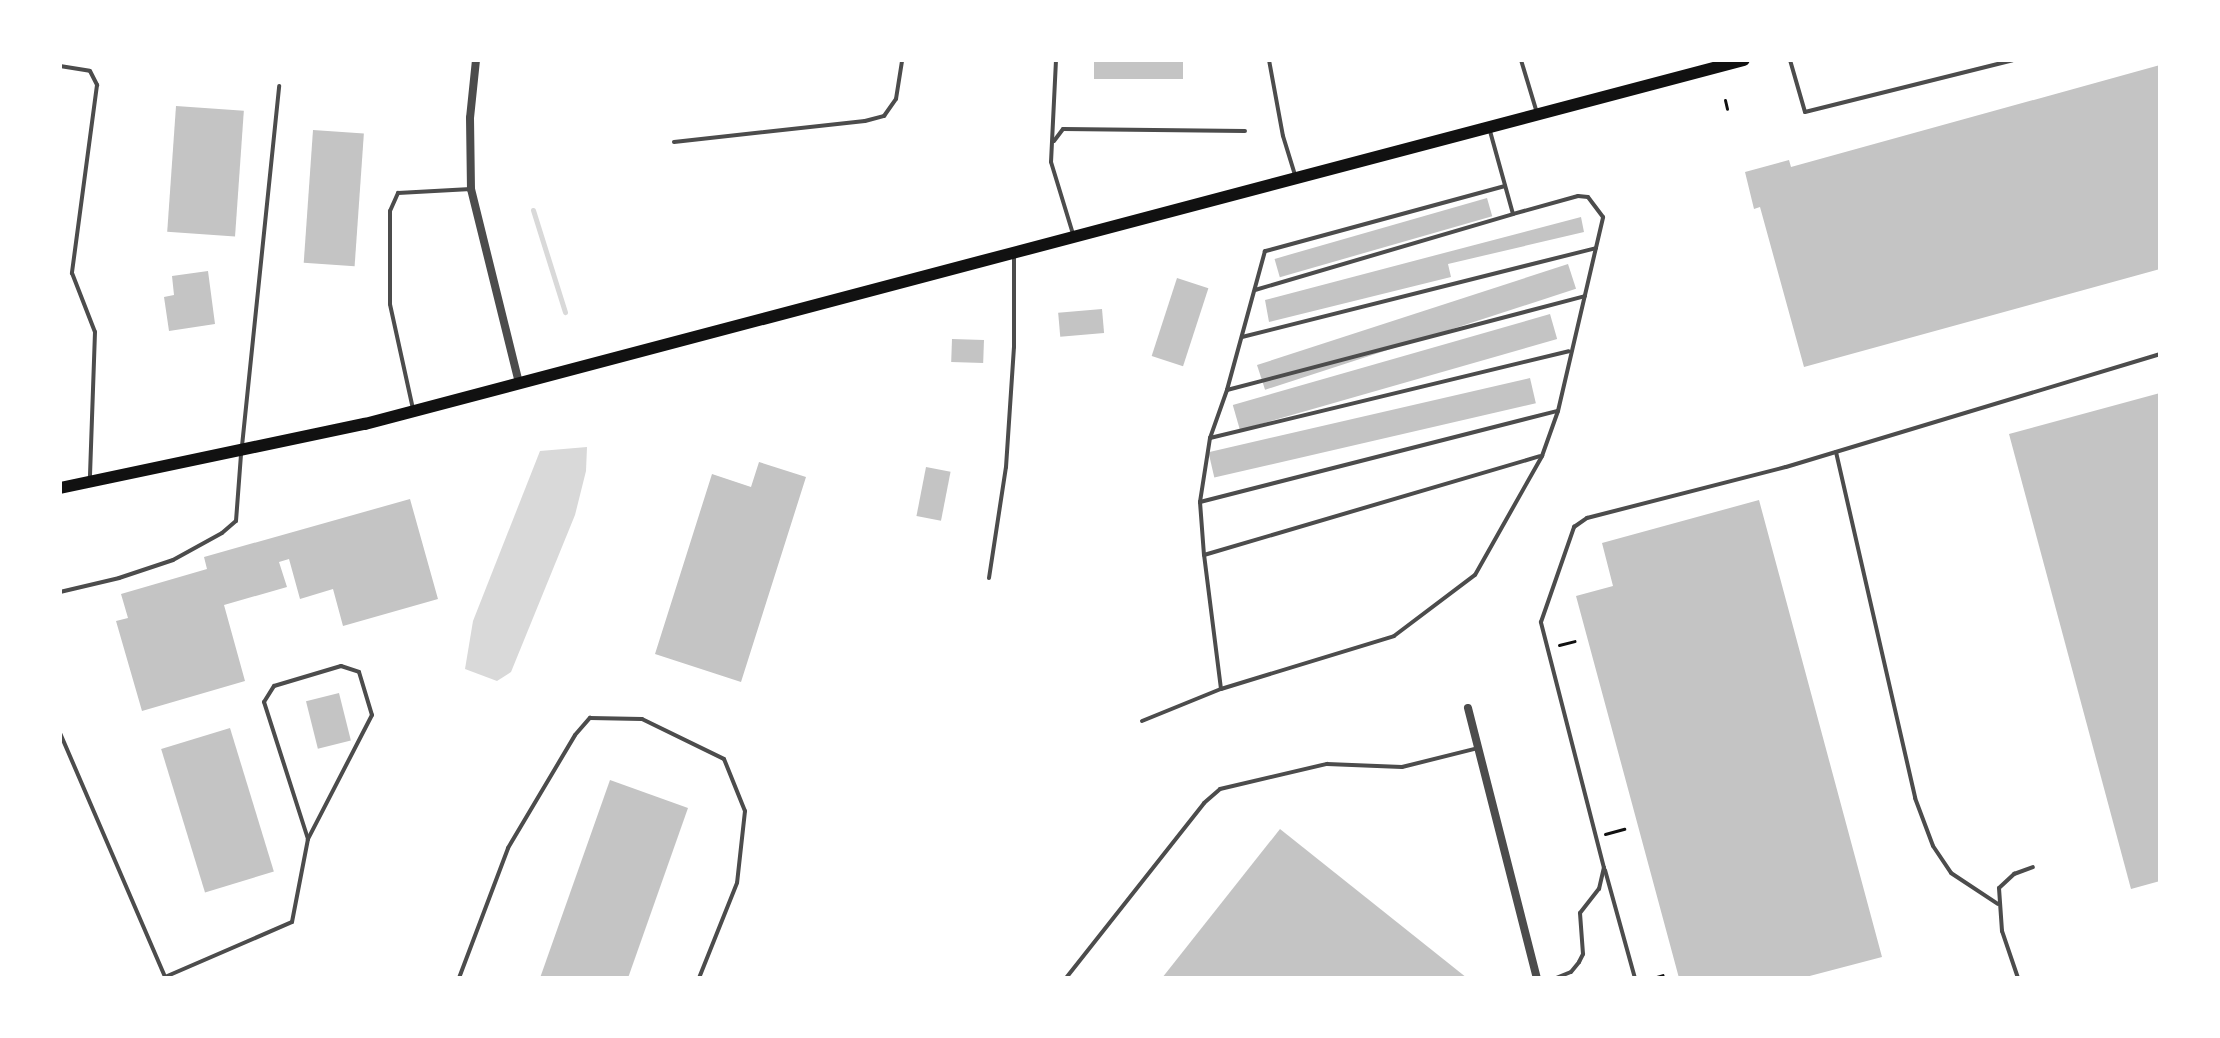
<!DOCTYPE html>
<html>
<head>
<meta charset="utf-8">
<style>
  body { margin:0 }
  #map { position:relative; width:2220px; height:1038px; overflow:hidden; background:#fff; font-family:Cabin,sans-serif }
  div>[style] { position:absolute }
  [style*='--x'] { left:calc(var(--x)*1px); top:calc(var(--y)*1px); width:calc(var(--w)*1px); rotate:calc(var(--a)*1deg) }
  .water>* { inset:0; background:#d9d9d9 }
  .stream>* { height:5px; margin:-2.5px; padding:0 2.5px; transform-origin:2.5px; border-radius:2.5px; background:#d9d9d9 }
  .building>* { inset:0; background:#c4c4c4; transform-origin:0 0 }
  .path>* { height:3px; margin:-1.5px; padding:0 1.5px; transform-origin:1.5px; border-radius:1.5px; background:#111 }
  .service>* { height:4px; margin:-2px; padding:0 2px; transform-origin:2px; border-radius:2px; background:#4c4c4c }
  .minor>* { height:8px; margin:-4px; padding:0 4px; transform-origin:4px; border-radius:4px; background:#4c4c4c }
  .primary>* { height:12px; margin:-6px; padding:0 6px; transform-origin:6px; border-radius:6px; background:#111 }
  span { translate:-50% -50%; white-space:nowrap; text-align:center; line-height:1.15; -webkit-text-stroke:7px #fff; paint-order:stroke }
  .frame { position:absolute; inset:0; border:62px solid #fff; pointer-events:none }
</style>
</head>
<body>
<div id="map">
  <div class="water">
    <div style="clip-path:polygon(587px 447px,586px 471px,575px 515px,511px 672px,497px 681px,465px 669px,473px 621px,540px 451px)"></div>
  </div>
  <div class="stream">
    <div style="--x:533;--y:210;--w:107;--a:72.6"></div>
  </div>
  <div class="building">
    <div style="left:1094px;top:60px;width:89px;height:19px"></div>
    <div style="clip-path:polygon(2160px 65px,2160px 269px,1804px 367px,1760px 207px,1754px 209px,1745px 172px,1789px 160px,1791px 167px)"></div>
    <div style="left:176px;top:106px;width:68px;height:126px;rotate:4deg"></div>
    <div style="left:313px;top:130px;width:51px;height:133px;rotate:4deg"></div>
    <div style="left:1487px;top:198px;width:19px;height:221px;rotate:74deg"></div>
    <div style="clip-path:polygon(1581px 217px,1584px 232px,1448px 264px,1451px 277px,1269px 322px,1265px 300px)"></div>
    <div style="left:1568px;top:264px;width:26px;height:327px;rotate:72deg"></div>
    <div style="clip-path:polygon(208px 271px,215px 324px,169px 331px,164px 297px,174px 295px,172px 276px)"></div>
    <div style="left:1177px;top:278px;width:33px;height:82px;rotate:18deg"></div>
    <div style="left:1102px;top:309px;width:24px;height:44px;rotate:85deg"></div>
    <div style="left:1550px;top:314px;width:26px;height:330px;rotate:74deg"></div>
    <div style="left:952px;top:339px;width:32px;height:23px;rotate:2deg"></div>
    <div style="left:1530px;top:378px;width:26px;height:330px;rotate:77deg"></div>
    <div style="clip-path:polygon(2160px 393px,2160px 881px,2131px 889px,2009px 434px)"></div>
    <div style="clip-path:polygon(759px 462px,806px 477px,741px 682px,655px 654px,712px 474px,751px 487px)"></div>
    <div style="left:926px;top:467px;width:25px;height:50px;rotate:11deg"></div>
    <div style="clip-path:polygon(410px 499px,438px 599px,343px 626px,333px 589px,300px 599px,289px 559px,279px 562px,287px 587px,224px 605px,245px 681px,142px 711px,116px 621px,128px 618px,121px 594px,207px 569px,204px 557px)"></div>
    <div style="clip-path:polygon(1759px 500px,1882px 957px,1802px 978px,1679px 978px,1576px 596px,1613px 586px,1602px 543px)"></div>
    <div style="left:339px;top:693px;width:49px;height:34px;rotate:76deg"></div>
    <div style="left:230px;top:728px;width:150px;height:72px;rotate:73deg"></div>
    <div style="clip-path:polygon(610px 780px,688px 808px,628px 978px,540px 978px)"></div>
    <div style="clip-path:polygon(1280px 829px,1467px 978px,1162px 978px)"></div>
  </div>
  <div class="path">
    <div style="--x:1725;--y:100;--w:9;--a:77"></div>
    <div style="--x:1559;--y:645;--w:16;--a:-14"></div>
    <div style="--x:1605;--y:834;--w:20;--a:-15"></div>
    <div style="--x:1653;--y:978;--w:10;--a:-17"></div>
  </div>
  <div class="service">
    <div style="--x:1056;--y:60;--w:102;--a:92.8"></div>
    <div style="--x:1051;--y:162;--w:75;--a:73"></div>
    <div style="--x:1269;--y:60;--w:77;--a:79.6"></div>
    <div style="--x:1283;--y:136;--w:41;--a:72.9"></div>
    <div style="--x:1521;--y:60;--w:55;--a:73.2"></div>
    <div style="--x:1790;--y:60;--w:54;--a:73.9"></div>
    <div style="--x:1805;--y:112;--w:214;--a:-14"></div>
    <div style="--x:60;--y:66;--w:30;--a:9"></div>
    <div style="--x:90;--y:71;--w:16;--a:63"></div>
    <div style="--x:97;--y:85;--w:190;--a:97.6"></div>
    <div style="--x:72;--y:273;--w:63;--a:68.7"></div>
    <div style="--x:95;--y:332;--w:146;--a:92"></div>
    <div style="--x:1054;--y:141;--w:15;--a:-53"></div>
    <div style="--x:1063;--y:129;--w:182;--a:0.6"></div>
    <div style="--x:674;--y:142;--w:192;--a:-6.3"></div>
    <div style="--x:865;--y:121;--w:20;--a:-15"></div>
    <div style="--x:884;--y:116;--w:21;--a:-55"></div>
    <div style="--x:896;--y:99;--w:39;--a:-81"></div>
    <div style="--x:1505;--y:186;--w:249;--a:164.8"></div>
    <div style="--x:1265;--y:251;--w:144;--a:105.3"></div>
    <div style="--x:1227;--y:390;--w:51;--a:109.5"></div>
    <div style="--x:1210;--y:438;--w:65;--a:98.9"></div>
    <div style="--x:1200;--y:502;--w:368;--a:-14.3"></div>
    <div style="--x:1255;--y:290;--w:269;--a:-16.4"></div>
    <div style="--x:1242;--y:337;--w:365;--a:-14.1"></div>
    <div style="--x:1227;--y:390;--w:370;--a:-14.7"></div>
    <div style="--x:413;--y:409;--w:107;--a:-102.4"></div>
    <div style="--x:390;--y:304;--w:93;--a:-90"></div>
    <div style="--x:390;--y:211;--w:20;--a:-66"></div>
    <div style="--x:398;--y:193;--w:73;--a:-3.1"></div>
    <div style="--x:1210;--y:438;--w:369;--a:-13.6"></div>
    <div style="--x:242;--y:446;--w:362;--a:-84.1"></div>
    <div style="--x:1836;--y:452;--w:355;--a:77.1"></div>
    <div style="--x:1915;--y:798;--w:51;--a:69.4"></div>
    <div style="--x:1933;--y:846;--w:32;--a:56"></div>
    <div style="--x:1951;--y:873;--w:56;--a:33.4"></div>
    <div style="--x:1200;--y:502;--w:53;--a:85.7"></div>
    <div style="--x:989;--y:578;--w:112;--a:-81.3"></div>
    <div style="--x:1006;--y:467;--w:120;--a:-86.2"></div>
    <div style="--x:1014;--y:347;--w:93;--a:-90"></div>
    <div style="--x:60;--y:592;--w:61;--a:-13.3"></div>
    <div style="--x:119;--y:578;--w:57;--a:-18.4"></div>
    <div style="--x:173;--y:560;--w:56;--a:-28.9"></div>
    <div style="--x:222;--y:533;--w:18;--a:-41"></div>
    <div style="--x:236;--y:521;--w:67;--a:-85.7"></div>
    <div style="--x:1221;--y:689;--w:135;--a:-97.2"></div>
    <div style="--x:1204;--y:555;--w:350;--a:-16.4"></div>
    <div style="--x:1142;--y:721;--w:85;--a:-22.1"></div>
    <div style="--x:1221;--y:689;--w:181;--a:-17"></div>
    <div style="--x:1394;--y:636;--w:101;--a:-37"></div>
    <div style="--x:1475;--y:575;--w:137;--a:-60.6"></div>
    <div style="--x:1542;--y:456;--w:48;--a:-70.4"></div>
    <div style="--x:1558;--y:411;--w:199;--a:-76.9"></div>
    <div style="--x:1603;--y:217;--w:25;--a:-127"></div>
    <div style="--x:1588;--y:197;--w:10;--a:-174"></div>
    <div style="--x:1578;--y:196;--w:67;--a:164.5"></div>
    <div style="--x:1513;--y:214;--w:86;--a:-105.5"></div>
    <div style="--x:60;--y:733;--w:266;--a:66.7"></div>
    <div style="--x:1605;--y:870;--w:112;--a:74.5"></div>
    <div style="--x:165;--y:977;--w:138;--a:-23.4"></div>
    <div style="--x:292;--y:922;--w:85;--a:-79.1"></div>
    <div style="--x:308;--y:839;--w:144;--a:-107.8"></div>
    <div style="--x:264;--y:702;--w:19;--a:-58"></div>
    <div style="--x:274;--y:686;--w:70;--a:-16.6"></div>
    <div style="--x:341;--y:666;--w:19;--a:18"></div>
    <div style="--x:359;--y:672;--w:45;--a:73.2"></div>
    <div style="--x:372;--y:715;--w:140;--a:117.3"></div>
    <div style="--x:459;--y:978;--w:139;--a:-69.3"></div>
    <div style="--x:508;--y:848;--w:131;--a:-59.3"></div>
    <div style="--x:575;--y:735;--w:23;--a:-49"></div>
    <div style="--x:590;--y:718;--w:52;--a:1.1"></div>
    <div style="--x:642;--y:719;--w:91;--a:26"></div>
    <div style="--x:724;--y:759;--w:56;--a:68"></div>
    <div style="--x:745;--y:811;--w:72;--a:96.3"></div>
    <div style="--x:737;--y:883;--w:102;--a:111.8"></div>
    <div style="--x:1066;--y:978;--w:223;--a:-51.7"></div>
    <div style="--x:1204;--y:803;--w:21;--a:-41"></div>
    <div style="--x:1220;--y:789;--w:110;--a:-13.2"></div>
    <div style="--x:1327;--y:764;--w:75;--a:2.3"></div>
    <div style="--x:1402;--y:767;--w:78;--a:-14"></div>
    <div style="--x:1556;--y:978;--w:16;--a:-22"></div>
    <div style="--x:1571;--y:972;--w:13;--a:-51"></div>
    <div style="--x:1579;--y:962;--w:9;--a:-63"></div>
    <div style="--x:1583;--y:954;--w:41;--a:-94.2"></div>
    <div style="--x:1580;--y:913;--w:31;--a:-52"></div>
    <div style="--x:1599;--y:889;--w:22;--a:-77"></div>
    <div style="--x:1604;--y:868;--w:254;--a:-104.4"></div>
    <div style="--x:1541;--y:622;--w:101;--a:-70.8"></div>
    <div style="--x:1574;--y:527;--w:16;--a:-35"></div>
    <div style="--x:1587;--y:518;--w:205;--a:-14.4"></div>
    <div style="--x:1786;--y:467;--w:391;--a:-16.8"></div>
    <div style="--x:2018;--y:978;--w:50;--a:-108.8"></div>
    <div style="--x:2002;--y:931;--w:43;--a:-94"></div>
    <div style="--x:1999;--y:888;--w:21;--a:-43"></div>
    <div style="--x:2014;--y:874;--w:20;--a:-20"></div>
  </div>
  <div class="minor">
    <div style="--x:476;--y:60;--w:58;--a:95.9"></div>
    <div style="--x:470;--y:118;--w:71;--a:89.2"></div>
    <div style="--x:471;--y:189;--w:200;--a:76.1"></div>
    <div style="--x:1468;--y:708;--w:279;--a:75.7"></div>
  </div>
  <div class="primary">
    <div style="--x:60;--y:488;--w:312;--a:-11.9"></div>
    <div style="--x:365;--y:424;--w:1426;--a:-14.79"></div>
  </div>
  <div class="frame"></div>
</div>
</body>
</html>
